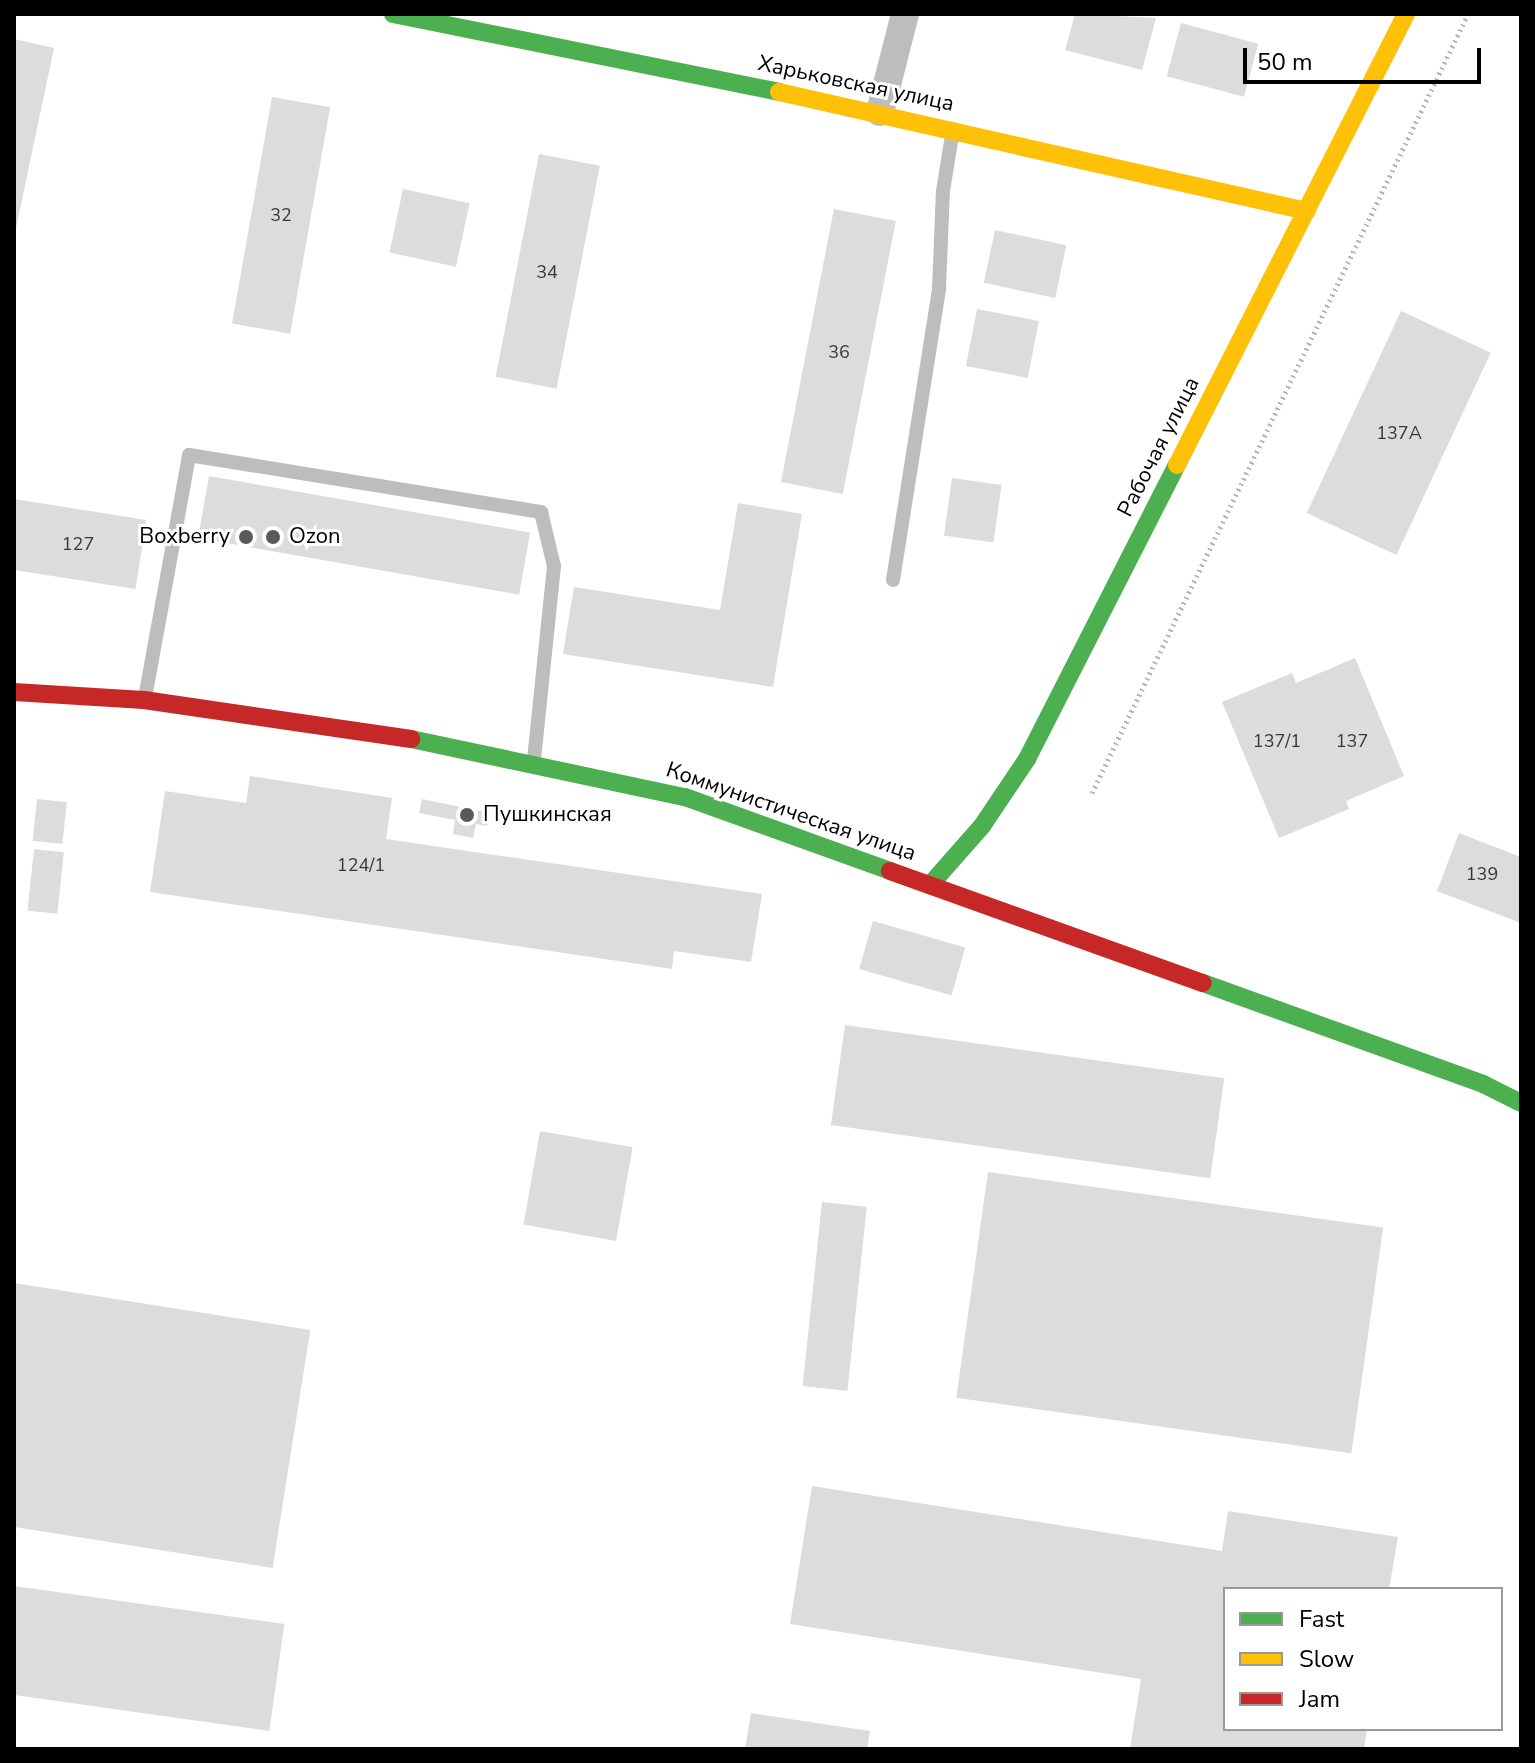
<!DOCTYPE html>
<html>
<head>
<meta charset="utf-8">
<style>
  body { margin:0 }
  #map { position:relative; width:1535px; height:1763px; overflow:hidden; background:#fff; font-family:"Nunito Sans",sans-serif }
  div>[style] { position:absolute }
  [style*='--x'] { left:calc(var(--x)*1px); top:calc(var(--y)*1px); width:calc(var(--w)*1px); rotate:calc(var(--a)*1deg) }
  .building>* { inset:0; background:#dcdcdc; transform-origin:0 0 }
  .path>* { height:5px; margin-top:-2.5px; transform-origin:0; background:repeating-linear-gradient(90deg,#b8b8b8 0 2px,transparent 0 6px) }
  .lane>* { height:14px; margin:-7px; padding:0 7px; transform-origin:7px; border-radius:7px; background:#bdbdbd }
  .street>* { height:28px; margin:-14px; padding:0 14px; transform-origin:14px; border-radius:14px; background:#bdbdbd }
  .fast>* { height:18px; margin:-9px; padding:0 9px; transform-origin:9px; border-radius:9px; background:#4caf50 }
  .slow>* { height:18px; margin:-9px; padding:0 9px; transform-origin:9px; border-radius:9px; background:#ffc107 }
  .jam>* { height:18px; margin:-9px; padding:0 9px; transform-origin:9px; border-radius:9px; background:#c62828 }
  .dots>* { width:22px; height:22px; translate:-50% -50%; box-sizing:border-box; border:4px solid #fff; border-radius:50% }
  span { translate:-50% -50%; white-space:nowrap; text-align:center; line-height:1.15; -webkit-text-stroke:6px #fff; paint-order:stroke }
  .number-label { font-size:18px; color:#373737 }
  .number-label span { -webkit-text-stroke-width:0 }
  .street-label { font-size:22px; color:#000 }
  .poi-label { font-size:22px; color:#000 }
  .right { translate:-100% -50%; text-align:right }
  .left { translate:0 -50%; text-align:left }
  .frame { position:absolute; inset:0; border:16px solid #000; pointer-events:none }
  .legend { position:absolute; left:1223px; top:1587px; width:280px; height:144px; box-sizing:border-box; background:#fff; border:2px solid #999; margin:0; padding:10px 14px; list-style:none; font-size:24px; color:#000 }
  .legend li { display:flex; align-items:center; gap:16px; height:40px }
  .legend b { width:40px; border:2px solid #999 }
  .scale { position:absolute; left:1243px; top:48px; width:238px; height:36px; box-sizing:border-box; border:4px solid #000; border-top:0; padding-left:10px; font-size:24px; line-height:28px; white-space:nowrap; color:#000; -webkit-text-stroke:6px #fff; paint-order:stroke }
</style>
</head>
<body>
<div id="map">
  <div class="building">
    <div style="clip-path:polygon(1075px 14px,1156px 18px,1142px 70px,1065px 50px)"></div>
    <div style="left:1181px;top:23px;width:80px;height:55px;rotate:15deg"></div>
    <div style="clip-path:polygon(14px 39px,54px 48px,15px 233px,14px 233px)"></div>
    <div style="left:272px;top:97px;width:59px;height:230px;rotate:10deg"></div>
    <div style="left:539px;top:154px;width:62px;height:227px;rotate:11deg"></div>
    <div style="left:403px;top:189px;width:68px;height:65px;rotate:12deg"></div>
    <div style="left:834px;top:209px;width:63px;height:278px;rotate:11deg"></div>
    <div style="left:995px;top:230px;width:73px;height:54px;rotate:12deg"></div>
    <div style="left:977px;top:309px;width:63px;height:58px;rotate:11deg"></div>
    <div style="left:1401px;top:311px;width:99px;height:223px;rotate:25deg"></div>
    <div style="left:209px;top:476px;width:326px;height:63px;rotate:10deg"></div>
    <div style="left:952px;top:478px;width:50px;height:58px;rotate:8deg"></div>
    <div style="left:14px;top:499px;width:134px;height:70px;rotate:9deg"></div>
    <div style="clip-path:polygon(738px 503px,802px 514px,773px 687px,563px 654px,574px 587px,720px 610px)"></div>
    <div style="clip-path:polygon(1355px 658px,1404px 776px,1346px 801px,1349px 809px,1279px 838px,1222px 702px,1292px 673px,1296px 683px)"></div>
    <div style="clip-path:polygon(250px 776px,392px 798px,386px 839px,762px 894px,751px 962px,674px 951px,672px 969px,150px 892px,165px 791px,246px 803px)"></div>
    <div style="left:37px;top:799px;width:30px;height:42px;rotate:6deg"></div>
    <div style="clip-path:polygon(422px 799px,490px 813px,487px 826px,476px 824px,473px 838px,453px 834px,455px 820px,419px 813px)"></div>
    <div style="clip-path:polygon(1459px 833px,1521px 857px,1521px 923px,1437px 891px)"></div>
    <div style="left:34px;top:849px;width:30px;height:62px;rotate:6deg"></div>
    <div style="left:873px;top:921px;width:96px;height:50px;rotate:16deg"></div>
    <div style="left:845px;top:1025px;width:383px;height:101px;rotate:8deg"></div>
    <div style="left:540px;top:1131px;width:94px;height:95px;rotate:10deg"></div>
    <div style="left:988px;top:1172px;width:399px;height:228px;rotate:8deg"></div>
    <div style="left:822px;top:1202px;width:45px;height:185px;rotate:6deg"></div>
    <div style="left:14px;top:1283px;width:300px;height:241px;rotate:9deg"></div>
    <div style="clip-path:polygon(812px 1486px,1222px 1551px,1228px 1511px,1398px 1537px,1389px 1589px,1225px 1589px,1225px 1729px,1367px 1729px,1364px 1749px,1130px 1749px,1141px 1679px,790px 1624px)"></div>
    <div style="left:14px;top:1586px;width:273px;height:108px;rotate:8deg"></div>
    <div style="clip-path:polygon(751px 1713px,870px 1731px,867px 1749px,745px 1749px)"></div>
  </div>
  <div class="path">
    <div style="--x:1092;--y:793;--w:865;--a:-64.23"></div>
  </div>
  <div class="lane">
    <div style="--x:893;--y:580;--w:295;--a:-81"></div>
    <div style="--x:939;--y:289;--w:98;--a:-87.7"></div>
    <div style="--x:943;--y:191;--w:63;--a:-80.8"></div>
    <div style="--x:145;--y:698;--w:247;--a:-79.7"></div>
    <div style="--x:189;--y:455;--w:357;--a:9.2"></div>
    <div style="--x:541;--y:512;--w:56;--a:76.5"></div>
    <div style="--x:554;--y:566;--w:195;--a:95.9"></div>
  </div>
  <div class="street">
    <div style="--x:880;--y:112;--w:101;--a:-75.7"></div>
  </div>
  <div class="fast">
    <div style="--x:393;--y:14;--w:394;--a:11.4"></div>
    <div style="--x:411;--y:739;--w:280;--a:12"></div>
    <div style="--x:685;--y:797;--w:218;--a:19.8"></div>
    <div style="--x:930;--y:885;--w:79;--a:-48.6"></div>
    <div style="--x:982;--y:826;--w:81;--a:-56.1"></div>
    <div style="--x:1027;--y:759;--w:330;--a:-63"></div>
    <div style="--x:1203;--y:983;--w:298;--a:19.8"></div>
    <div style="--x:1483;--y:1084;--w:42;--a:26.6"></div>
  </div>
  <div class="slow">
    <div style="--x:779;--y:92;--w:541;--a:12.7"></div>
    <div style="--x:1177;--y:465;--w:506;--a:-63.08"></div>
  </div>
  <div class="jam">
    <div style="--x:14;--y:692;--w:130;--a:3.5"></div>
    <div style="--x:144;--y:700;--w:270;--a:8.3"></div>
    <div style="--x:890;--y:871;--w:332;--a:19.7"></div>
  </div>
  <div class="dots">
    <div style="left:246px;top:537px;background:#595959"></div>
    <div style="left:273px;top:537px;background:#595959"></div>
    <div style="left:467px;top:815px;background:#595959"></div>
  </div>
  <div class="number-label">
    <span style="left:281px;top:215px">32</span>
    <span style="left:547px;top:272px">34</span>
    <span style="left:839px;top:352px">36</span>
    <span style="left:1399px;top:433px">137А</span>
    <span style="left:78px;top:544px">127</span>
    <span style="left:1277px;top:741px">137/1</span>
    <span style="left:1352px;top:741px">137</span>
    <span style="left:361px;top:865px">124/1</span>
    <span style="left:1482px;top:874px">139</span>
  </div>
  <div class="street-label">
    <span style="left:856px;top:84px;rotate:12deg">Харьковская улица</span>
    <span style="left:1159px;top:447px;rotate:-63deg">Рабочая улица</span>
    <span style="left:791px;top:812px;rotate:19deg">Коммунистическая улица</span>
  </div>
  <div class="poi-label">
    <span class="right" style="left:230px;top:537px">Boxberry</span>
    <span class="left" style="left:289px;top:537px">Ozon</span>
    <span class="left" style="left:483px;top:815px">Пушкинская</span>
  </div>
  <div class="frame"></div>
  <ul class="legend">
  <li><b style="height:10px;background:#4caf50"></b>Fast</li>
  <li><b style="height:10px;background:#ffc107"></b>Slow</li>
  <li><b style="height:10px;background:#c62828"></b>Jam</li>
  </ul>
  <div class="scale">50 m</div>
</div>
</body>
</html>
